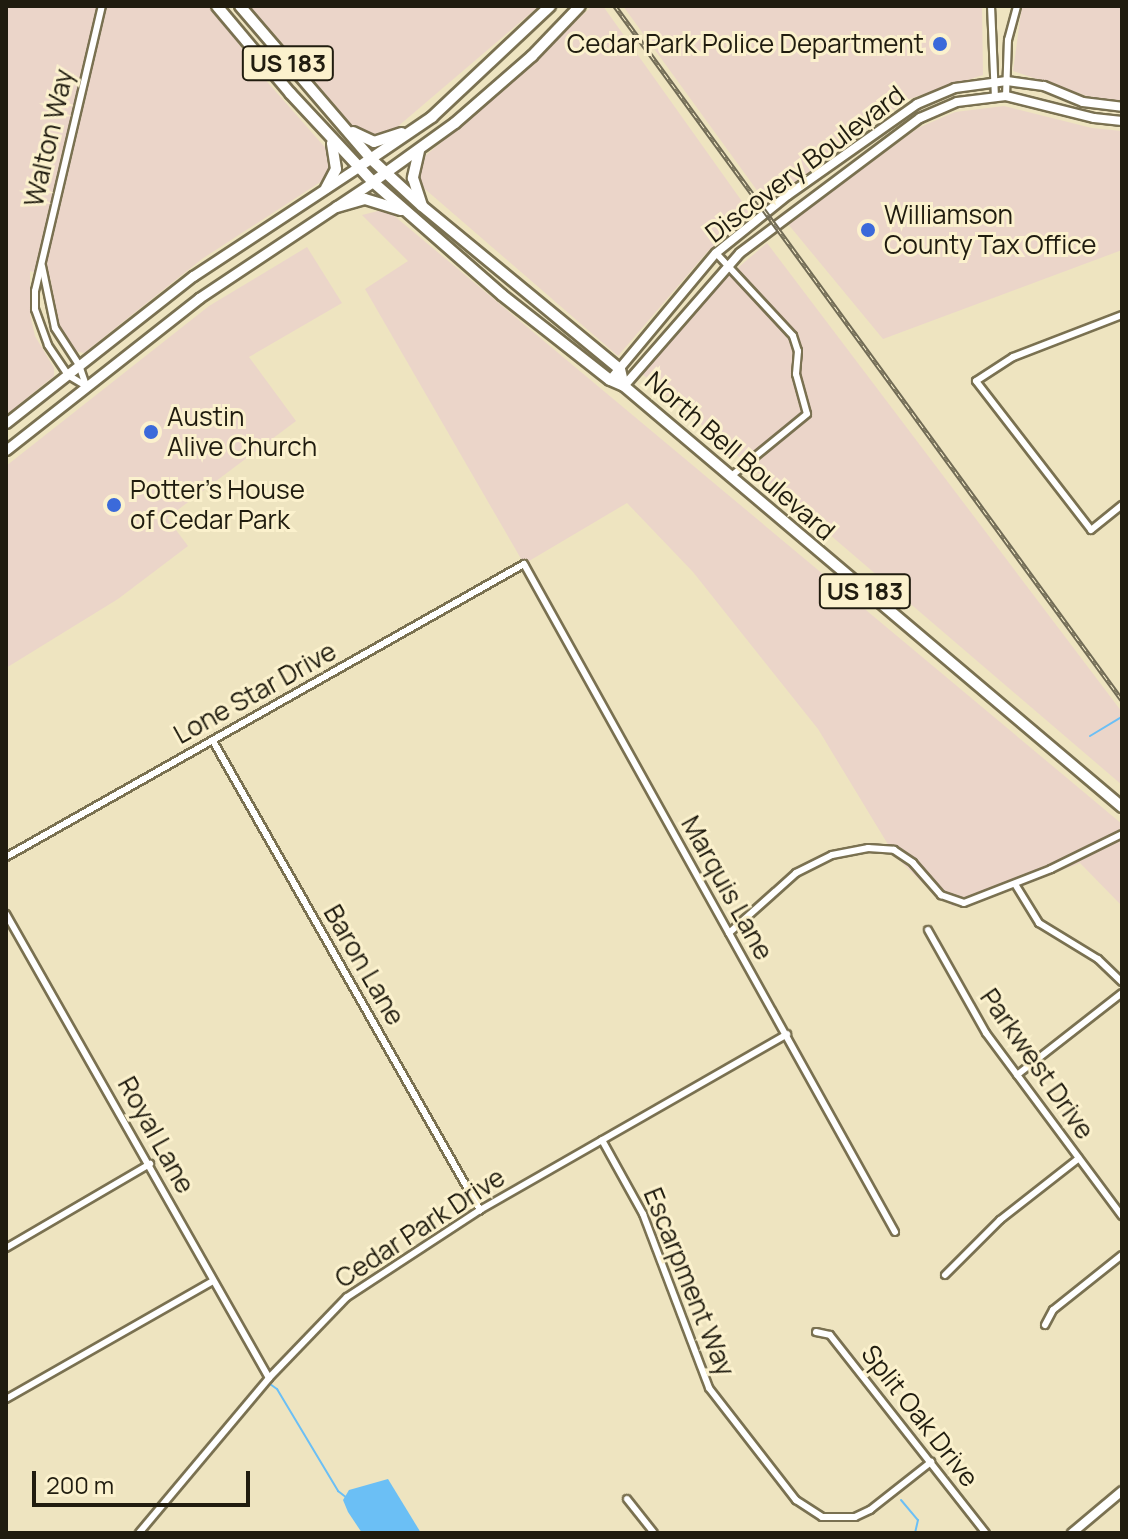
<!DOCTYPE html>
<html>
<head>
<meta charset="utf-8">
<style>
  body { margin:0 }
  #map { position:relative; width:1128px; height:1539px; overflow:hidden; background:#eee4c0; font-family:Manrope,sans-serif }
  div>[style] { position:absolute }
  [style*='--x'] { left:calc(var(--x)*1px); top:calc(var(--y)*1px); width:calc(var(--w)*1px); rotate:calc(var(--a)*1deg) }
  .commercial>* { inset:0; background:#ebd5c9 }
  .water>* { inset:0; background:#6bbff5 }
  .stream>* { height:2px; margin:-1px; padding:0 1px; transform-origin:1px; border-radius:1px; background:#6bbff5 }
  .roads { filter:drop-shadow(2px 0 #7a7151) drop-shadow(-2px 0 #7a7151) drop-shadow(0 2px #7a7151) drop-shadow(0 -2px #7a7151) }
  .minor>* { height:6px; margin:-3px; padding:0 3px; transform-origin:3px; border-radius:3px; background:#fff }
  .tertiary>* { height:8px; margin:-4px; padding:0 4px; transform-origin:4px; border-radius:4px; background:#fff }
  .secondary>* { height:9px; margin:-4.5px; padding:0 4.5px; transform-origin:4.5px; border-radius:4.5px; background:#fff }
  .primary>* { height:10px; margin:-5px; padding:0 5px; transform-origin:5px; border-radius:5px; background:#fff }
  .rail>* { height:5px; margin-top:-2.5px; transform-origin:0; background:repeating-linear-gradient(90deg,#fbf1cd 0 6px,#716b55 0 12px); box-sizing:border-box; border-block:2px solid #716b55 }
  .dots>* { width:22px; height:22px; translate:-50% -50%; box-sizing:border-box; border:4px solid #fbf1cd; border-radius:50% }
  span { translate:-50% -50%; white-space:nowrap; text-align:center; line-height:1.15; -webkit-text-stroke:6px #fbf1cd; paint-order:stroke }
  .shield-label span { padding:2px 6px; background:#fbf1cd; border:2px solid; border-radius:6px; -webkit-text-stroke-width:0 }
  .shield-label { font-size:24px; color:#201c0f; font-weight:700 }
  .poi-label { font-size:26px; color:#201c0f }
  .right { translate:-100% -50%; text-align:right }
  .left { translate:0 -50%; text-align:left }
  .street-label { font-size:26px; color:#201c0f }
  .frame { position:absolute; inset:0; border:8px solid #201c0f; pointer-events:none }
  .scale { position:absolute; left:32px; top:1471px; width:218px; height:36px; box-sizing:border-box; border:4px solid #201c0f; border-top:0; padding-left:10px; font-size:24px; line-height:28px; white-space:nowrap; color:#201c0f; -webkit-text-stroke:6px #fbf1cd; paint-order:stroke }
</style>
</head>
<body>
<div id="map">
  <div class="commercial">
    <div style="clip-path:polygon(6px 6px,211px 6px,262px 76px,330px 153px,333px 166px,328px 177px,202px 259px,84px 353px,74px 351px,59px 327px,50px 277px,30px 271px,30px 314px,35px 336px,54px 368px,54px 376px,6px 415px)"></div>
    <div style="clip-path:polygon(250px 6px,539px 6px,389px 134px,374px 138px,358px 132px)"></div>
    <div style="clip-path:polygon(592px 6px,603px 6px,751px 214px,708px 251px,618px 356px,418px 183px,425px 156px,505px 89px)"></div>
    <div style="clip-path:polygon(623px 6px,982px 6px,983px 75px,906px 100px,767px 204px)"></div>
    <div style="clip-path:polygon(1022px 6px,1122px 6px,1122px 102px,1087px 96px,1013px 71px)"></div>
    <div style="clip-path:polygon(1004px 106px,1092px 128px,1122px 131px,1122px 250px,883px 339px,788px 224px,918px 128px,955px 112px)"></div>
    <div style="clip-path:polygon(386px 209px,1122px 824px,1122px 906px,1080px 863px,975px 904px,953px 906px,935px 895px,895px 856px,818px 729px,693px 572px,627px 503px,524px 564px,365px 289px,408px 261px,362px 215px)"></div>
    <div style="clip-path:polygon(767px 243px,1122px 712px,1122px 785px,641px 373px,727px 277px)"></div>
    <div style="clip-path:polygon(307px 247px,342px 303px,249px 357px,296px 421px,167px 518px,188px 546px,118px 599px,6px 668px,6px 466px,209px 306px)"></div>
  </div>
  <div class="water">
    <div style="clip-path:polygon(388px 1479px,421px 1533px,362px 1533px,348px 1512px,343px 1500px,349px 1490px)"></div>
  </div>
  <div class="stream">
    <div style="--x:1090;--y:736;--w:37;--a:-31"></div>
    <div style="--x:270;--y:1384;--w:9;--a:36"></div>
    <div style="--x:277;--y:1389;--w:119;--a:59.1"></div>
    <div style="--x:338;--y:1491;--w:11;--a:38"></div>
    <div style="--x:901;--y:1500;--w:26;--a:50"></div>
    <div style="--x:918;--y:1520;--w:13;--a:103"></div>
  </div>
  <div class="roads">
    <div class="minor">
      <div style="--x:991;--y:6;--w:90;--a:87.5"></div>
      <div style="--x:1006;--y:96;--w:56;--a:-88"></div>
      <div style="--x:1008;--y:40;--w:35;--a:-75"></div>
      <div style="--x:716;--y:253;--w:113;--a:47.1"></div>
      <div style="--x:793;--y:336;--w:16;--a:72"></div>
      <div style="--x:798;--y:351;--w:23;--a:95"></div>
      <div style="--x:796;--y:374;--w:41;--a:74.6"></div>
      <div style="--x:807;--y:414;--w:99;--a:140.7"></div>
      <div style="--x:42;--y:266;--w:63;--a:78.2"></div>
      <div style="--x:55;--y:328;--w:44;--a:57"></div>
      <div style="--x:79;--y:365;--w:21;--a:71"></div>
      <div style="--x:1122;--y:315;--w:117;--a:158.9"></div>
      <div style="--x:1013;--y:357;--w:44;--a:147"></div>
      <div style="--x:976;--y:381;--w:188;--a:52.3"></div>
      <div style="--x:1091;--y:530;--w:40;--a:-39"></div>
      <div style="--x:86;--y:386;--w:21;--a:-149"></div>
      <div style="--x:68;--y:375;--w:36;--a:-124"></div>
      <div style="--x:48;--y:345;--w:38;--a:-110"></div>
      <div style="--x:35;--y:309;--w:18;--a:-90"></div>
      <div style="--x:35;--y:291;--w:293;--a:-76.8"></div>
      <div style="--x:213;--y:741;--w:540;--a:60.35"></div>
      <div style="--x:6;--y:857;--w:595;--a:-29.49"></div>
      <div style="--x:524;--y:564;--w:764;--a:60.95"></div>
      <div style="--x:1015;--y:884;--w:46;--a:58.4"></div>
      <div style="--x:1039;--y:923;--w:69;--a:31.4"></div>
      <div style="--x:1098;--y:959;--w:33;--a:44"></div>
      <div style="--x:6;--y:914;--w:533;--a:60.45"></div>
      <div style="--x:928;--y:930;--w:118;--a:60.6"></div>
      <div style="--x:986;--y:1033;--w:228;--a:53.4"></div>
      <div style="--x:729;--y:933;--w:90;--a:-41.8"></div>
      <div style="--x:796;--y:873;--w:40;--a:-26.6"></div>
      <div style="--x:832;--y:855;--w:37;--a:-11"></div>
      <div style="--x:868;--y:848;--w:26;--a:4"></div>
      <div style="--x:894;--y:850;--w:23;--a:34"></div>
      <div style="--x:913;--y:863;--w:43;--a:48.8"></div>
      <div style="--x:941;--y:895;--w:24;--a:19"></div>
      <div style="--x:964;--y:903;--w:93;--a:-21.3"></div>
      <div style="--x:1051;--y:869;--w:79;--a:-26.2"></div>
      <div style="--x:1017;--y:1075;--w:133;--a:-38"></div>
      <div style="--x:602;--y:1140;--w:85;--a:61"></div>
      <div style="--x:643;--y:1214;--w:186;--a:69.2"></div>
      <div style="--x:709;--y:1388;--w:142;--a:52.2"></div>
      <div style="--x:796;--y:1500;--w:31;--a:33"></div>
      <div style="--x:822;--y:1517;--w:33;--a:0"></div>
      <div style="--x:855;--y:1517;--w:17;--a:-25"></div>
      <div style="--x:870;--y:1510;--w:78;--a:-38.2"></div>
      <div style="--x:6;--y:1248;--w:167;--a:-30.3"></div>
      <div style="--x:945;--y:1275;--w:78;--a:-45"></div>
      <div style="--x:1000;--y:1220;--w:100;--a:-38.1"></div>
      <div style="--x:1045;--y:1325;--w:17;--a:-62"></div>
      <div style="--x:1053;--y:1310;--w:88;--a:-38.6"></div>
      <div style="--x:816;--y:1332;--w:14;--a:12"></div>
      <div style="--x:830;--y:1335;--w:252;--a:51.8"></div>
      <div style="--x:6;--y:1399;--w:238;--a:-29.7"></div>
      <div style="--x:627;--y:1499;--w:43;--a:51.5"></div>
      <div style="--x:139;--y:1533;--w:202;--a:-50"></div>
      <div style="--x:269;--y:1378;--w:112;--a:-46.1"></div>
      <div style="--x:347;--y:1297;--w:159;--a:-33.2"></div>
      <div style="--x:480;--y:1210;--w:354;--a:-29.8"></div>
    </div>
    <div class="tertiary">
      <div style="--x:610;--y:380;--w:165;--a:-50.2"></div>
      <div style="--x:716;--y:253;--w:92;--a:-38.9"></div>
      <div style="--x:788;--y:195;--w:158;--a:-35.2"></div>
      <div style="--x:917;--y:104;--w:41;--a:-22.8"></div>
      <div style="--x:955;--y:88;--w:52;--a:-7.7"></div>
      <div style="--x:1007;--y:81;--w:37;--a:8"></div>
      <div style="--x:1044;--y:86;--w:42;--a:22.3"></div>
      <div style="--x:1083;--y:102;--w:39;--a:7"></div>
      <div style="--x:624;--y:386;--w:176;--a:-48.9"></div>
      <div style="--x:740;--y:253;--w:225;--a:-36.9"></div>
      <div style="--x:920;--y:118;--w:40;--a:-23.4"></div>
      <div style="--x:957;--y:102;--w:49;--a:-7"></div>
      <div style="--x:1006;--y:96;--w:91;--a:14"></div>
      <div style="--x:1094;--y:118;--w:28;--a:6"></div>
      <div style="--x:1072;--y:1533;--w:65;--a:-40"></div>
    </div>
    <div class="secondary">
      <div style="--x:6;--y:423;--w:238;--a:-38.2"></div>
      <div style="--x:193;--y:276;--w:196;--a:-33.4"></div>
      <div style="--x:6;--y:450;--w:246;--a:-38.2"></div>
      <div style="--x:199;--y:298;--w:209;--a:-33.7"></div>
    </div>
    <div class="primary">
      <div style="--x:217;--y:6;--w:114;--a:50"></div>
      <div style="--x:290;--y:93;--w:122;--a:47"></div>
      <div style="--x:373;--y:182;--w:171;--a:41.2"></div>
      <div style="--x:502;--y:295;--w:137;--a:38.2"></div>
      <div style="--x:610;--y:380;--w:15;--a:23"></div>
      <div style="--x:624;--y:386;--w:652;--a:40.21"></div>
      <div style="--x:240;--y:6;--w:201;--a:49.4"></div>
      <div style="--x:371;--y:159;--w:69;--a:42.7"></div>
      <div style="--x:422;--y:206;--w:256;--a:39.5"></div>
      <div style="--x:620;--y:369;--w:17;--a:77"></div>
      <div style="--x:353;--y:132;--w:23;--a:25"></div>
      <div style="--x:374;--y:142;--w:29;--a:-18"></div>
      <div style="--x:419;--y:151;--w:28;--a:103"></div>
      <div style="--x:413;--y:178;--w:28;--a:72"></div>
      <div style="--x:357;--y:168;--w:91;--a:-34.2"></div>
      <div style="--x:432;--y:117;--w:162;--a:-43.2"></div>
      <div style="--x:373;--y:182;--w:101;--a:-35.7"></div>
      <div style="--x:455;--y:123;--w:102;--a:-41"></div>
      <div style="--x:532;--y:56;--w:69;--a:-46.2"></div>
      <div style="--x:326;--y:188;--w:21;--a:-62"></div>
      <div style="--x:336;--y:169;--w:26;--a:-99"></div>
      <div style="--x:337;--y:207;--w:29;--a:-16"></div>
      <div style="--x:365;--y:199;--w:38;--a:17"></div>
    </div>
  </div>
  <div class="rail">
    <div style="--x:615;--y:6;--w:859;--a:53.85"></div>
  </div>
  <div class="dots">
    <div style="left:940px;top:44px;background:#3b6ada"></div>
    <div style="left:868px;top:230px;background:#3b6ada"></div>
    <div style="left:151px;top:432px;background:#3b6ada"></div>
    <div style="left:114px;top:505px;background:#3b6ada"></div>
  </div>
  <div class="shield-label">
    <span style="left:288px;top:63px">US 183</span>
    <span style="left:865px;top:591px">US 183</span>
  </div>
  <div class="poi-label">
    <span class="right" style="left:924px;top:44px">Cedar Park Police Department</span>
    <span class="left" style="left:884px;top:230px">Williamson<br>County Tax Office</span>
    <span class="left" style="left:167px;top:432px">Austin<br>Alive Church</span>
    <span class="left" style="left:130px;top:505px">Potter's House<br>of Cedar Park</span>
  </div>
  <div class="street-label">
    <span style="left:49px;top:138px;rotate:-77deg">Walton Way</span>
    <span style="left:805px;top:164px;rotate:-37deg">Discovery Boulevard</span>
    <span style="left:740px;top:456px;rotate:41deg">North Bell Boulevard</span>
    <span style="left:255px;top:693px;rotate:-29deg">Lone Star Drive</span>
    <span style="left:727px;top:888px;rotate:61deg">Marquis Lane</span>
    <span style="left:364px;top:965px;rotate:60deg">Baron Lane</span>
    <span style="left:1037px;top:1064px;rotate:55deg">Parkwest Drive</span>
    <span style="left:156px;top:1135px;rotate:61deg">Royal Lane</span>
    <span style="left:420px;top:1228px;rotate:-33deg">Cedar Park Drive</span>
    <span style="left:689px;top:1282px;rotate:68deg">Escarpment Way</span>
    <span style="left:920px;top:1416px;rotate:52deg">Split Oak Drive</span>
  </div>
  <div class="frame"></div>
  <div class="scale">200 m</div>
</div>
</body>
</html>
